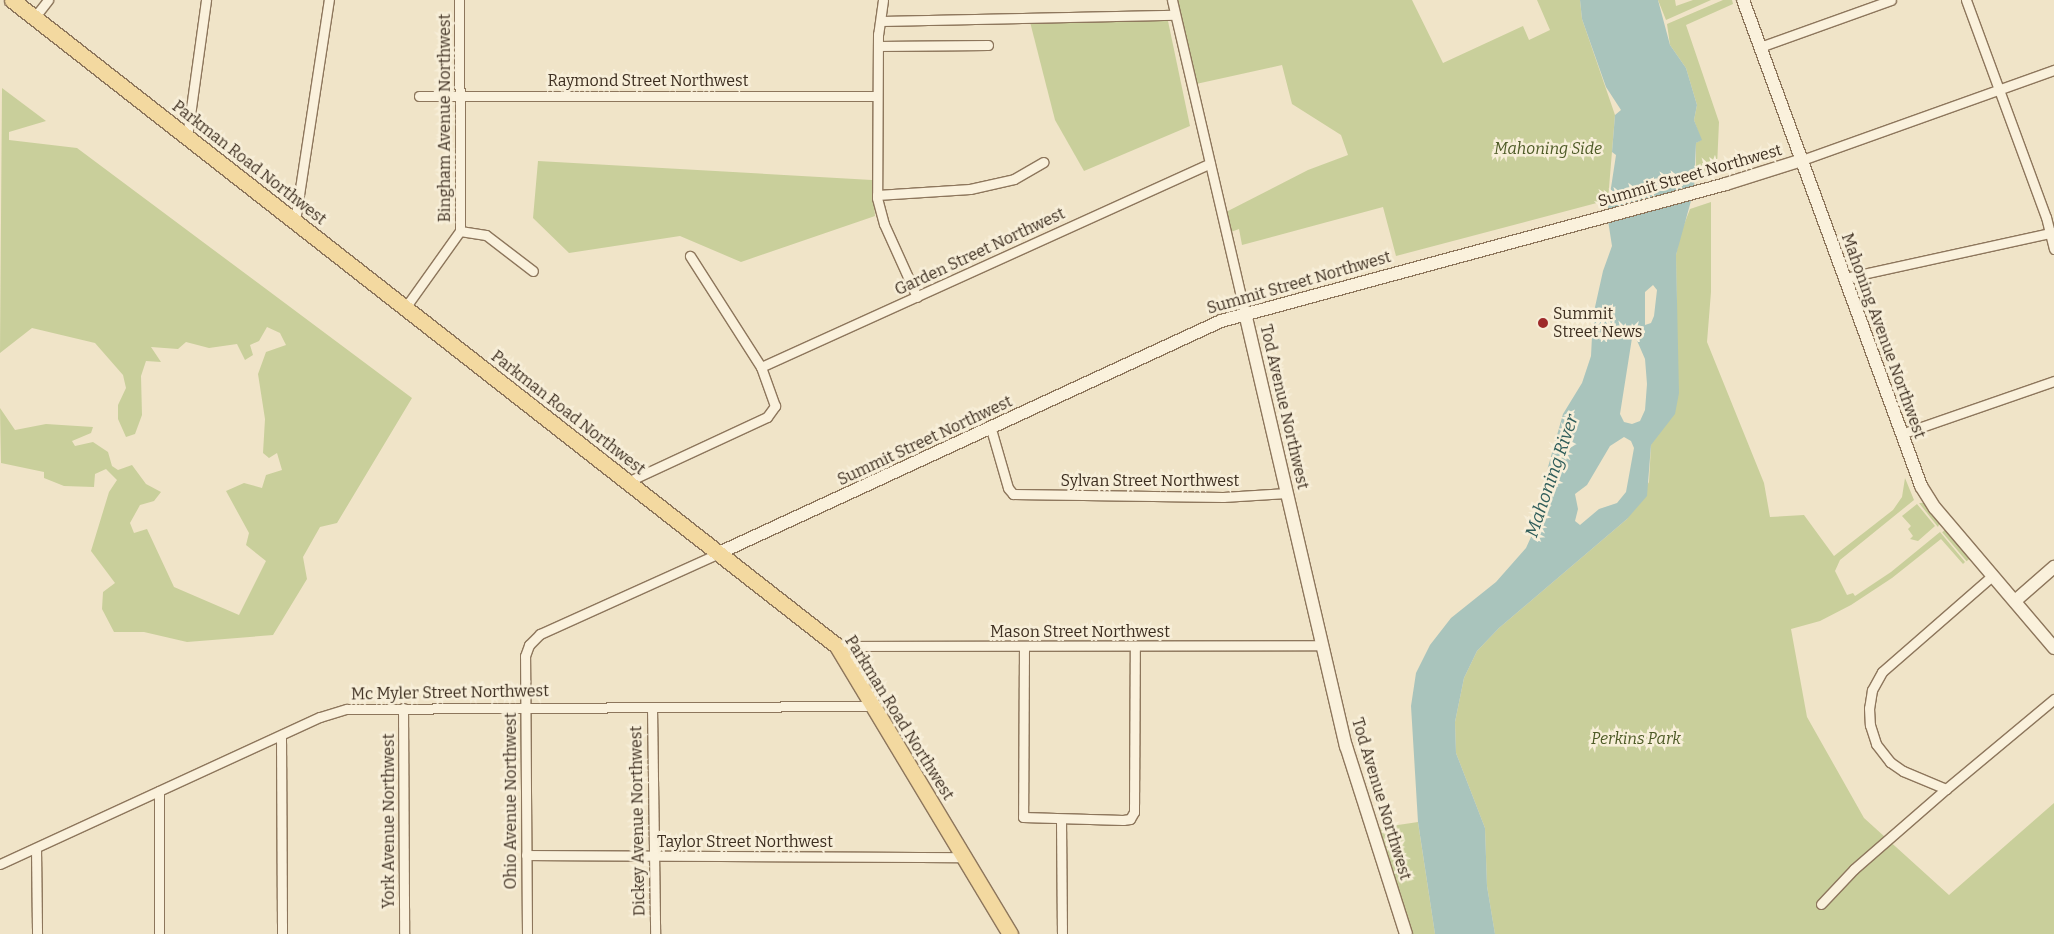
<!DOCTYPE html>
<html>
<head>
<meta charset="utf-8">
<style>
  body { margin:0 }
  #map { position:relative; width:2054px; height:934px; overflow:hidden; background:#f0e4c8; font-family:Bitter,serif }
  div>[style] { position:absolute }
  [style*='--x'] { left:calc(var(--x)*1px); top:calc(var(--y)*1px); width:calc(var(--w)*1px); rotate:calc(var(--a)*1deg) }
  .green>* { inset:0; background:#c9cf9b; transform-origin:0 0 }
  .water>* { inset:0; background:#a9c4bc }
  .roads { filter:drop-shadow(1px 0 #8d765c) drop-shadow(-1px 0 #8d765c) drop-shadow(0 1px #8d765c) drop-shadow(0 -1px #8d765c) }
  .street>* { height:9px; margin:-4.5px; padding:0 4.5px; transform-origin:4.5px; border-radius:4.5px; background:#faf1dc }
  .secondary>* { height:12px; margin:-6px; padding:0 6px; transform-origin:6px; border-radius:6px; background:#faf1dc }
  .primary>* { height:15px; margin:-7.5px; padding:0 7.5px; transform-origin:7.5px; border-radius:7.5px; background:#f3d9a0 }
  .dots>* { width:14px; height:14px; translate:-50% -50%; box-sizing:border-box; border:2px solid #f7eed8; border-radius:50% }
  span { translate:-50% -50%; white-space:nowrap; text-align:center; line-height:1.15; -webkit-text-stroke:5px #f7eed8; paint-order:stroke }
  .street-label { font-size:16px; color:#3d2e20 }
  .park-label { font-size:16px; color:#4d5a26; font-style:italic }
  .poi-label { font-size:16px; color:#3d2e20 }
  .left { translate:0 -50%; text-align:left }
  .water-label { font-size:18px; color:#2f5d5a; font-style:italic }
</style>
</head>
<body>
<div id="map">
  <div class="green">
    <div style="clip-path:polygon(1177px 0,1412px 0,1443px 63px,1523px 26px,1529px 40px,1550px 30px,1537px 0,1580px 0,1582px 19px,1615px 115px,1608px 200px,1396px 256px,1383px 207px,1242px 245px,1239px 229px,1231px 232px,1226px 212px,1308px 170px,1348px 155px,1341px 135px,1292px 104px,1282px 65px,1196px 84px)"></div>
    <div style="clip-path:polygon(1658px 0,1675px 0,1676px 6px,1693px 0,1711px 0,1666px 20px)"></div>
    <div style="clip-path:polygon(1723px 0,1732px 0,1733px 4px,1686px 25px,1719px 122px,1717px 167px,1696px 174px,1696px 143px,1701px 140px,1694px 120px,1697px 105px,1686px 68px,1670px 45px,1667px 24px)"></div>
    <div style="clip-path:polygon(1029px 18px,1168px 21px,1190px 126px,1084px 171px,1055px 120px)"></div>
    <div style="clip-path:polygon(2px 88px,46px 121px,9px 132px,9px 140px,77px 148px,412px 398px,337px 523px,320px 527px,303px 557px,307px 579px,273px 635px,187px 642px,144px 632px,114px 632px,102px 609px,103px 592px,115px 583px,91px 551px,109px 492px,117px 480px,106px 469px,95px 474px,94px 487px,64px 486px,44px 478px,44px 472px,1px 463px,0 408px,15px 430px,46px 424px,93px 427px,91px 433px,72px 441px,75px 446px,93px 442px,108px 452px,112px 466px,118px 470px,132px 465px,146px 484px,161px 492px,154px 501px,140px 505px,130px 523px,134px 533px,147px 529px,174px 587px,239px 615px,266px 561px,246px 545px,249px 533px,226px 491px,244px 483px,262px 488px,266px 475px,282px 470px,277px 453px,269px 458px,263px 453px,265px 419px,258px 374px,266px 352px,286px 345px,280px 333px,267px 327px,259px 341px,250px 345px,253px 355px,245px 360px,237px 344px,209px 348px,186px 342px,178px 349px,151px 347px,161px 362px,146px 361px,141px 376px,142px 415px,135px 434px,126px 437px,118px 419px,118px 405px,126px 388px,123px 375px,95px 343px,32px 328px,0 353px)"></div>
    <div style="clip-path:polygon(538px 161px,872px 180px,875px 216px,741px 262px,680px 236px,569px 253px,533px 218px)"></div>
    <div style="clip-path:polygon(1711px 202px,1711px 292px,1707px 342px,1764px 483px,1770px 517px,1804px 515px,1834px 556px,1893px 510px,1902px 497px,1905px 478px,1914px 500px,1840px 560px,1835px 571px,1847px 595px,1853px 593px,1855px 596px,1891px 572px,1940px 532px,1965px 562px,1963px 564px,1941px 539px,1892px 578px,1851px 605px,1820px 621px,1791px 629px,1807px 717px,1864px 818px,1949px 895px,2054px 803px,2054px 934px,1495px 934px,1487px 886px,1485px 828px,1456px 753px,1455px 722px,1464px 678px,1477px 651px,1499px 628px,1627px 519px,1649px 482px,1651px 445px,1677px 320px,1676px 255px,1680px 235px,1690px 209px)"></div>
    <div style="clip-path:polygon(1919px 503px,1924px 503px,1940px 522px,1938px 527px)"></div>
    <div style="clip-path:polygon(1917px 504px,1935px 526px,1918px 541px,1910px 539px,1913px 536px,1908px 529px,1911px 526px,1902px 516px)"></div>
    <div style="left:1946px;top:529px;width:38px;height:5px;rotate:50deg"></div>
    <div style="clip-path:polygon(1418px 822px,1419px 829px,1435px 934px,1411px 934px,1378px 828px)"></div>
  </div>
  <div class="water">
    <div style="clip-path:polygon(evenodd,1580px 0,1658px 0,1670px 45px,1686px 68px,1697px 105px,1694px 120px,1702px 140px,1696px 143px,1694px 190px,1676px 255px,1679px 393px,1675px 414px,1651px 445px,1647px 496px,1627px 519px,1499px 628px,1477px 651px,1464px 678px,1455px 722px,1456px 753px,1485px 828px,1487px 886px,1495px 934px,1435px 934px,1418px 822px,1411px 706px,1416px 673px,1430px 645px,1451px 618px,1496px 582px,1526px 548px,1541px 515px,1548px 467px,1563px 414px,1582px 383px,1591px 356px,1593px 316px,1603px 271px,1612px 246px,1607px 214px,1616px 155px,1612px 152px,1615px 115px,1621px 110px,1606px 87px,1582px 19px,1580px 0,1653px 285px,1657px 290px,1654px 316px,1651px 323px,1645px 325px,1645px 292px,1653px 285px,1580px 0,1635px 336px,1645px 359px,1647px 384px,1645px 410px,1640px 421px,1632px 424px,1624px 422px,1620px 414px,1632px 338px,1635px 336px,1580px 0,1624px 437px,1631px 441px,1634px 448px,1626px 492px,1617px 503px,1599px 509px,1580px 525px,1575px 521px,1578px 509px,1575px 494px,1587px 485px,1610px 446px,1624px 437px)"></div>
  </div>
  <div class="roads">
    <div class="street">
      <div style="--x:883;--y:0;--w:34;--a:98"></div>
      <div style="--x:878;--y:34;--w:164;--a:90.3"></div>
      <div style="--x:877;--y:198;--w:27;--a:75"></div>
      <div style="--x:884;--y:224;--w:80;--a:65.7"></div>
      <div style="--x:1172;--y:0;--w:321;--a:76.9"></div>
      <div style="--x:1966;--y:0;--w:231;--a:69.8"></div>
      <div style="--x:2046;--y:217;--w:33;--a:76"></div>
      <div style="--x:34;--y:18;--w:23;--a:-52"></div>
      <div style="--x:881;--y:21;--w:294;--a:-1.2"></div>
      <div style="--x:878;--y:46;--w:110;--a:-0.5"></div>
      <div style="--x:1760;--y:47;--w:139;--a:-19.7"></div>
      <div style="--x:419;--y:96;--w:458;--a:0"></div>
      <div style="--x:187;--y:137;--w:138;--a:-82.1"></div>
      <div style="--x:1802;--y:160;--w:268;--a:-19.7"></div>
      <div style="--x:877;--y:195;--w:93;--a:-3.7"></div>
      <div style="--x:970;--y:189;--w:45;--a:-12.8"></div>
      <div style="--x:1014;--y:179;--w:34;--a:-30"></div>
      <div style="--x:295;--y:221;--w:224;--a:-81.3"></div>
      <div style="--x:460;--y:231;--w:26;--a:9"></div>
      <div style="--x:486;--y:235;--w:59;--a:37.5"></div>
      <div style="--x:1845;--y:278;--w:214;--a:-12.4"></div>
      <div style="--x:405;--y:308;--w:95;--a:-54.5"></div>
      <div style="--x:460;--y:231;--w:231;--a:-90.2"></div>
      <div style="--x:761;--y:367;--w:493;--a:-24.4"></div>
      <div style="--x:991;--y:429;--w:61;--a:73.9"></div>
      <div style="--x:1008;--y:488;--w:8;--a:50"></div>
      <div style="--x:1013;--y:494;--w:210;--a:0.8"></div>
      <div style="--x:1223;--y:497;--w:64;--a:-3.6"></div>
      <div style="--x:1901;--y:434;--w:162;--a:-19.1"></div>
      <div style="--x:627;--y:482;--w:154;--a:-24.9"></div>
      <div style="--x:767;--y:417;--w:14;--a:-54"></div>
      <div style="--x:775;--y:406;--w:41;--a:-109.7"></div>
      <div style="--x:761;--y:367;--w:132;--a:-122.6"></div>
      <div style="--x:1992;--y:576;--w:146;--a:138.9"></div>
      <div style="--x:1882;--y:672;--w:21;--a:119"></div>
      <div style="--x:1872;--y:690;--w:18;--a:99"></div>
      <div style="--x:1869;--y:708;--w:17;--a:87"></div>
      <div style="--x:1870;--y:725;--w:20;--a:72"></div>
      <div style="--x:1876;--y:744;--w:23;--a:52"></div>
      <div style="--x:1890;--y:762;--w:16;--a:35"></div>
      <div style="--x:1903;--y:771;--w:47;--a:22.7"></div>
      <div style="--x:1946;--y:789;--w:141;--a:-39.8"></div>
      <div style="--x:837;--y:646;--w:485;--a:-0.1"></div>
      <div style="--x:1024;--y:646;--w:171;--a:90.3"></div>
      <div style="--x:1023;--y:817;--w:100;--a:1.7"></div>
      <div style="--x:1123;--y:820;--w:7;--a:-8"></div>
      <div style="--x:1130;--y:819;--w:8;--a:-60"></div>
      <div style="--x:1134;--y:812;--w:165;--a:-89.7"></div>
      <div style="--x:652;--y:707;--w:227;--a:89.2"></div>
      <div style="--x:403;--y:708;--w:226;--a:89.7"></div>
      <div style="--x:281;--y:736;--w:198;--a:89.7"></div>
      <div style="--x:159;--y:791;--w:143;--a:90"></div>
      <div style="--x:1061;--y:820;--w:114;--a:89.5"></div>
      <div style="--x:36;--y:848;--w:86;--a:89.3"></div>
      <div style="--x:526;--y:855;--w:438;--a:0.3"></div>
      <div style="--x:0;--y:864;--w:352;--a:-24.7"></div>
      <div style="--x:320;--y:717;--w:28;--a:-17"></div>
      <div style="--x:347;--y:709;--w:527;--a:-0.33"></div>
      <div style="--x:1821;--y:904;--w:48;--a:-46.7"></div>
      <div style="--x:1854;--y:869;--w:122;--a:-41"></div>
      <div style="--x:527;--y:934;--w:278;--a:-90.4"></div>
      <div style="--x:525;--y:656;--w:12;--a:-70"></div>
      <div style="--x:529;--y:645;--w:16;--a:-45"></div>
      <div style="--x:540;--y:634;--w:196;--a:-24.3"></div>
    </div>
    <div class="secondary">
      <div style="--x:1743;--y:0;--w:518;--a:69.88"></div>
      <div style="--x:1921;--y:486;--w:26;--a:58"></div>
      <div style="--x:1935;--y:508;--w:184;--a:49.6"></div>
      <div style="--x:1245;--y:313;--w:445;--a:76.9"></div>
      <div style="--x:1346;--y:746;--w:197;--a:72.3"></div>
      <div style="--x:719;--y:553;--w:553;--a:-24.8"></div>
      <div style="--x:1221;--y:321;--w:523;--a:-15.18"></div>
      <div style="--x:1726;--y:184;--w:80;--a:-17.5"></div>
      <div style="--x:2015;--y:601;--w:52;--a:-41.1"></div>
    </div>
    <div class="primary">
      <div style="--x:12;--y:0;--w:1048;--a:38.06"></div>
      <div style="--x:837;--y:646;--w:336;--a:59"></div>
    </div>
  </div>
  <div class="dots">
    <div style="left:1543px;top:323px;background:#9e2a2b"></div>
  </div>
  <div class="street-label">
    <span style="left:648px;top:81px">Raymond Street Northwest</span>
    <span style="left:445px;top:118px;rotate:-90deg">Bingham Avenue Northwest</span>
    <span style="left:249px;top:163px;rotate:38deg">Parkman Road Northwest</span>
    <span style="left:1690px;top:176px;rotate:-16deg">Summit Street Northwest</span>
    <span style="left:980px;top:252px;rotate:-25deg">Garden Street Northwest</span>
    <span style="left:1299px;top:283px;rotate:-16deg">Summit Street Northwest</span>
    <span style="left:1883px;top:336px;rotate:70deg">Mahoning Avenue Northwest</span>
    <span style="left:1284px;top:407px;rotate:77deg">Tod Avenue Northwest</span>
    <span style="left:568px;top:413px;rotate:38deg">Parkman Road Northwest</span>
    <span style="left:925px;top:441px;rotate:-25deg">Summit Street Northwest</span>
    <span style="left:1150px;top:481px">Sylvan Street Northwest</span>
    <span style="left:1080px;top:632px">Mason Street Northwest</span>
    <span style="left:450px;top:693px;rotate:-1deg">Mc Myler Street Northwest</span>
    <span style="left:899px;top:718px;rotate:58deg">Parkman Road Northwest</span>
    <span style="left:1381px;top:799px;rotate:73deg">Tod Avenue Northwest</span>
    <span style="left:511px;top:801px;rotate:-90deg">Ohio Avenue Northwest</span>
    <span style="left:389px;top:821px;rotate:-90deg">York Avenue Northwest</span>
    <span style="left:638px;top:821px;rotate:-91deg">Dickey Avenue Northwest</span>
    <span style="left:745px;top:842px">Taylor Street Northwest</span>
  </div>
  <div class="park-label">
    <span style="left:1548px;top:149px">Mahoning Side</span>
    <span style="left:1636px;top:739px">Perkins Park</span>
  </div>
  <div class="poi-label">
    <span class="left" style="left:1553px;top:323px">Summit<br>Street News</span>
  </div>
  <div class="water-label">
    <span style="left:1552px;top:476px;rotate:-71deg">Mahoning River</span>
  </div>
</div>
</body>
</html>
